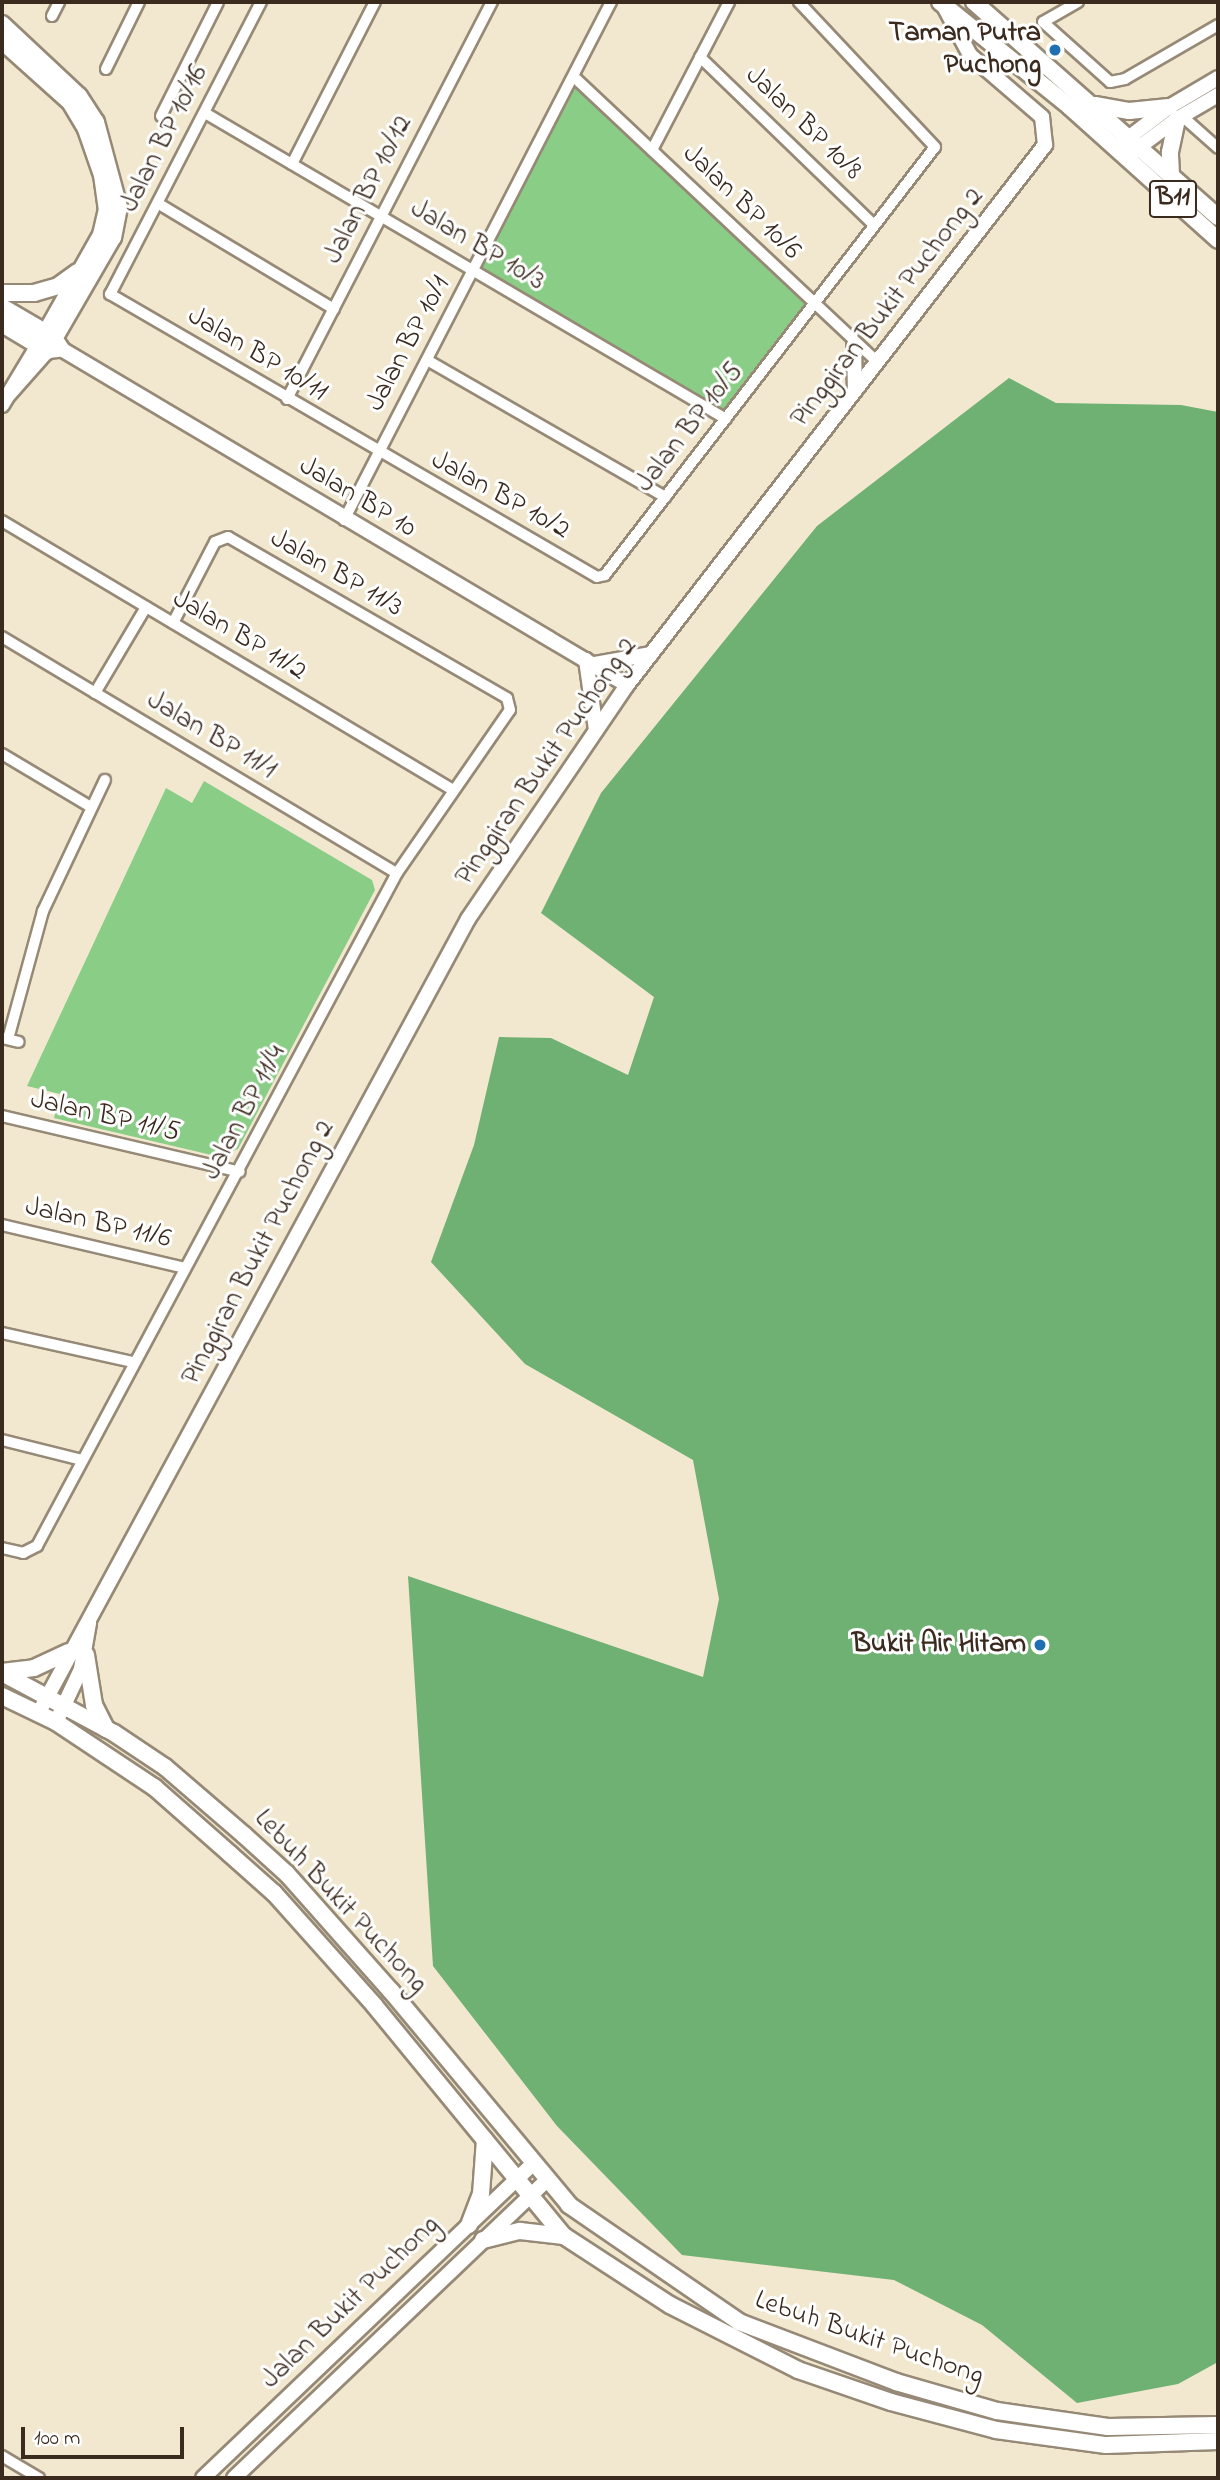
<!DOCTYPE html>
<html>
<head>
<meta charset="utf-8">
<style>
  body { margin:0 }
  #map { position:relative; width:1220px; height:2480px; overflow:hidden; background:#f1e8cf; font-family:"Indie Flower",sans-serif }
  div>[style] { position:absolute }
  [style*='--x'] { left:calc(var(--x)*1px); top:calc(var(--y)*1px); width:calc(var(--w)*1px); rotate:calc(var(--a)*1deg) }
  .green>* { inset:0; background:#8acd86 }
  .forest>* { inset:0; background:#6fb073 }
  .roads { filter:drop-shadow(2px 0 #968976) drop-shadow(-2px 0 #968976) drop-shadow(0 2px #968976) drop-shadow(0 -2px #968976) }
  .street>* { height:10px; margin:-5px; padding:0 5px; transform-origin:5px; border-radius:5px; background:#fff }
  .secondary>* { height:14px; margin:-7px; padding:0 7px; transform-origin:7px; border-radius:7px; background:#fff }
  .primary>* { height:16px; margin:-8px; padding:0 8px; transform-origin:8px; border-radius:8px; background:#fff }
  .dots>* { width:19px; height:19px; translate:-50% -50%; box-sizing:border-box; border:4px solid #fff; border-radius:50% }
  span { translate:-50% -50%; white-space:nowrap; text-align:center; line-height:1.15; -webkit-text-stroke:6px #fff; paint-order:stroke }
  .shield-label span { padding:2px 5px; background:#fff; border:2px solid; border-radius:5px; -webkit-text-stroke-width:0 }
  .shield-label { font-size:26px; color:#3b2a1e; font-weight:700 }
  .poi-label { font-size:28px; color:#3b2a1e; font-weight:700 }
  .right { translate:-100% -50%; text-align:right }
  .street-label { font-size:28px; color:#3b2a1e }
  .frame { position:absolute; inset:0; border:4px solid #3b2a1e; pointer-events:none }
  .scale { position:absolute; left:21px; top:2427px; width:163px; height:32px; box-sizing:border-box; border:4px solid #3b2a1e; border-top:0; padding-left:9px; font-size:21px; line-height:24px; white-space:nowrap; color:#3b2a1e; -webkit-text-stroke:5px #fff; paint-order:stroke }
</style>
</head>
<body>
<div id="map">
  <div class="green">
    <div style="clip-path:polygon(574px 77px,815px 305px,726px 419px,473px 271px)"></div>
    <div style="clip-path:polygon(204px 781px,372px 880px,375px 890px,238px 1149px,220px 1157px,54px 1118px,60px 1094px,27px 1086px,166px 788px,192px 803px)"></div>
  </div>
  <div class="forest">
    <div style="clip-path:polygon(1009px 378px,1056px 403px,1181px 405px,1218px 412px,1218px 2362px,1178px 2384px,1077px 2403px,982px 2325px,894px 2280px,682px 2255px,557px 2126px,433px 1966px,408px 1576px,703px 1677px,719px 1599px,693px 1460px,525px 1364px,431px 1262px,474px 1145px,499px 1037px,551px 1038px,628px 1075px,654px 997px,541px 913px,601px 793px,817px 526px)"></div>
  </div>
  <div class="roads">
    <div class="street">
      <div style="--x:261;--y:2;--w:329;--a:117.3"></div>
      <div style="--x:110;--y:294;--w:563;--a:30.16"></div>
      <div style="--x:597;--y:577;--w:8;--a:-14"></div>
      <div style="--x:605;--y:575;--w:540;--a:-52.37"></div>
      <div style="--x:935;--y:147;--w:199;--a:-133.2"></div>
      <div style="--x:1078;--y:2;--w:40;--a:150.3"></div>
      <div style="--x:1043;--y:22;--w:90;--a:41.8"></div>
      <div style="--x:1110;--y:82;--w:15;--a:-11"></div>
      <div style="--x:1125;--y:79;--w:108;--a:-30.1"></div>
      <div style="--x:52;--y:16;--w:16;--a:-63"></div>
      <div style="--x:700;--y:57;--w:242;--a:44"></div>
      <div style="--x:106;--y:69;--w:75;--a:-63.8"></div>
      <div style="--x:574;--y:77;--w:416;--a:43.2"></div>
      <div style="--x:205;--y:113;--w:604;--a:30.43"></div>
      <div style="--x:161;--y:116;--w:127;--a:-63.4"></div>
      <div style="--x:1182;--y:116;--w:48;--a:41.6"></div>
      <div style="--x:652;--y:150;--w:167;--a:-62.5"></div>
      <div style="--x:292;--y:164;--w:182;--a:-62.9"></div>
      <div style="--x:159;--y:204;--w:204;--a:31"></div>
      <div style="--x:427;--y:360;--w:275;--a:29.9"></div>
      <div style="--x:287;--y:399;--w:447;--a:-62.7"></div>
      <div style="--x:344;--y:520;--w:583;--a:-62.73"></div>
      <div style="--x:2;--y:521;--w:525;--a:30.81"></div>
      <div style="--x:2;--y:637;--w:460;--a:30.9"></div>
      <div style="--x:95;--y:693;--w:100;--a:-59.3"></div>
      <div style="--x:2;--y:754;--w:104;--a:30.8"></div>
      <div style="--x:2;--y:1038;--w:17;--a:13"></div>
      <div style="--x:8;--y:1039;--w:133;--a:-74.7"></div>
      <div style="--x:43;--y:911;--w:145;--a:-64.7"></div>
      <div style="--x:2;--y:1116;--w:244;--a:13.2"></div>
      <div style="--x:2;--y:1225;--w:188;--a:13.2"></div>
      <div style="--x:2;--y:1333;--w:134;--a:12.5"></div>
      <div style="--x:2;--y:1440;--w:82;--a:14"></div>
      <div style="--x:2;--y:1548;--w:22;--a:13"></div>
      <div style="--x:23;--y:1553;--w:16;--a:-27"></div>
      <div style="--x:37;--y:1546;--w:763;--a:-61.86"></div>
      <div style="--x:397;--y:873;--w:198;--a:-55.3"></div>
      <div style="--x:510;--y:710;--w:12;--a:-104"></div>
      <div style="--x:507;--y:698;--w:322;--a:-150"></div>
      <div style="--x:228;--y:537;--w:14;--a:159"></div>
      <div style="--x:215;--y:542;--w:91;--a:117.4"></div>
      <div style="--x:2;--y:2456;--w:43;--a:30.7"></div>
    </div>
    <div class="secondary">
      <div style="--x:1119;--y:145;--w:63;--a:-37.2"></div>
      <div style="--x:1169;--y:107;--w:57;--a:-30.6"></div>
      <div style="--x:1130;--y:154;--w:59;--a:-36.7"></div>
      <div style="--x:1177;--y:119;--w:48;--a:-30.3"></div>
      <div style="--x:55;--y:338;--w:14;--a:56"></div>
      <div style="--x:63;--y:350;--w:656;--a:30.71"></div>
      <div style="--x:854;--y:345;--w:46;--a:88.8"></div>
      <div style="--x:9;--y:394;--w:57;--a:-48.5"></div>
      <div style="--x:47;--y:351;--w:11;--a:-5"></div>
      <div style="--x:2;--y:405;--w:70;--a:-59"></div>
      <div style="--x:586;--y:660;--w:71;--a:81.9"></div>
      <div style="--x:595;--y:664;--w:57;--a:-10.1"></div>
      <div style="--x:38;--y:1714;--w:904;--a:-61.59"></div>
      <div style="--x:468;--y:919;--w:283;--a:-55.8"></div>
      <div style="--x:627;--y:685;--w:683;--a:-52.26"></div>
      <div style="--x:1045;--y:145;--w:28;--a:-96"></div>
      <div style="--x:1042;--y:117;--w:95;--a:-139.3"></div>
      <div style="--x:970;--y:55;--w:55;--a:-118"></div>
      <div style="--x:56;--y:1722;--w:59;--a:-64.7"></div>
      <div style="--x:81;--y:1669;--w:47;--a:-80.1"></div>
      <div style="--x:203;--y:2478;--w:456;--a:-43.6"></div>
      <div style="--x:234;--y:2478;--w:431;--a:-43.6"></div>
    </div>
    <div class="primary">
      <div style="--x:940;--y:2;--w:167;--a:38.9"></div>
      <div style="--x:1070;--y:107;--w:199;--a:41.9"></div>
      <div style="--x:974;--y:2;--w:325;--a:41.4"></div>
      <div style="--x:2;--y:24;--w:105;--a:43.1"></div>
      <div style="--x:79;--y:96;--w:31;--a:57"></div>
      <div style="--x:96;--y:122;--w:88;--a:74.9"></div>
      <div style="--x:119;--y:207;--w:31;--a:101"></div>
      <div style="--x:113;--y:237;--w:132;--a:120.1"></div>
      <div style="--x:47;--y:351;--w:52;--a:-149"></div>
      <div style="--x:2;--y:41;--w:91;--a:41.9"></div>
      <div style="--x:70;--y:102;--w:31;--a:59"></div>
      <div style="--x:86;--y:129;--w:49;--a:70.8"></div>
      <div style="--x:102;--y:175;--w:34;--a:82"></div>
      <div style="--x:107;--y:209;--w:27;--a:103"></div>
      <div style="--x:101;--y:235;--w:103;--a:119.5"></div>
      <div style="--x:1095;--y:105;--w:35;--a:10"></div>
      <div style="--x:1129;--y:111;--w:40;--a:-5.7"></div>
      <div style="--x:1171;--y:174;--w:22;--a:-93"></div>
      <div style="--x:1170;--y:152;--w:34;--a:-78"></div>
      <div style="--x:2;--y:293;--w:32;--a:0"></div>
      <div style="--x:34;--y:293;--w:25;--a:-16"></div>
      <div style="--x:58;--y:286;--w:24;--a:-36"></div>
      <div style="--x:2;--y:307;--w:61;--a:30.3"></div>
      <div style="--x:86;--y:1655;--w:51;--a:80.9"></div>
      <div style="--x:94;--y:1705;--w:27;--a:63"></div>
      <div style="--x:2;--y:1672;--w:32;--a:-7"></div>
      <div style="--x:34;--y:1668;--w:38;--a:-25"></div>
      <div style="--x:2;--y:1673;--w:127;--a:28.2"></div>
      <div style="--x:114;--y:1733;--w:61;--a:33.7"></div>
      <div style="--x:165;--y:1767;--w:104;--a:40.7"></div>
      <div style="--x:244;--y:1835;--w:58;--a:42.2"></div>
      <div style="--x:287;--y:1874;--w:157;--a:48.4"></div>
      <div style="--x:391;--y:1991;--w:278;--a:50.2"></div>
      <div style="--x:569;--y:2205;--w:206;--a:34.5"></div>
      <div style="--x:739;--y:2322;--w:168;--a:20.9"></div>
      <div style="--x:896;--y:2382;--w:105;--a:16"></div>
      <div style="--x:997;--y:2411;--w:112;--a:8.2"></div>
      <div style="--x:1108;--y:2427;--w:110;--a:-1"></div>
      <div style="--x:2;--y:1696;--w:60;--a:25.7"></div>
      <div style="--x:56;--y:1722;--w:118;--a:33.6"></div>
      <div style="--x:154;--y:1787;--w:101;--a:41.4"></div>
      <div style="--x:230;--y:1854;--w:59;--a:41.6"></div>
      <div style="--x:274;--y:1893;--w:150;--a:48.2"></div>
      <div style="--x:374;--y:2005;--w:299;--a:50.6"></div>
      <div style="--x:564;--y:2236;--w:126;--a:33.1"></div>
      <div style="--x:670;--y:2305;--w:144;--a:26.9"></div>
      <div style="--x:798;--y:2370;--w:98;--a:19"></div>
      <div style="--x:891;--y:2402;--w:109;--a:14.9"></div>
      <div style="--x:996;--y:2430;--w:111;--a:7.8"></div>
      <div style="--x:1106;--y:2445;--w:112;--a:-2"></div>
      <div style="--x:469;--y:2225;--w:33;--a:-69"></div>
      <div style="--x:481;--y:2194;--w:54;--a:-85.8"></div>
      <div style="--x:483;--y:2240;--w:38;--a:-14"></div>
      <div style="--x:520;--y:2231;--w:44;--a:6.5"></div>
    </div>
  </div>
  <div class="dots">
    <div style="left:1055px;top:50px;background:#1f6fb2"></div>
    <div style="left:1040px;top:1645px;background:#1f6fb2"></div>
  </div>
  <div class="shield-label">
    <span style="left:1173px;top:199px">B11</span>
  </div>
  <div class="poi-label">
    <span class="right" style="left:1041px;top:50px">Taman Putra<br>Puchong</span>
    <span class="right" style="left:1026px;top:1645px">Bukit Air Hitam</span>
  </div>
  <div class="street-label">
    <span style="left:803px;top:124px;rotate:44deg">Jalan BP 10/8</span>
    <span style="left:165px;top:139px;rotate:-63deg">Jalan BP 10/16</span>
    <span style="left:369px;top:190px;rotate:-63deg">Jalan BP 10/12</span>
    <span style="left:741px;top:203px;rotate:44deg">Jalan BP 10/6</span>
    <span style="left:477px;top:246px;rotate:31deg">Jalan BP 10/3</span>
    <span style="left:888px;top:308px;rotate:-52deg">Pinggiran Bukit Puchong 2</span>
    <span style="left:409px;top:344px;rotate:-62deg">Jalan BP 10/1</span>
    <span style="left:257px;top:355px;rotate:31deg">Jalan BP 10/11</span>
    <span style="left:690px;top:428px;rotate:-52deg">Jalan BP 10/5</span>
    <span style="left:500px;top:496px;rotate:29deg">Jalan BP 10/2</span>
    <span style="left:357px;top:498px;rotate:31deg">Jalan BP 10</span>
    <span style="left:336px;top:574px;rotate:30deg">Jalan BP 11/3</span>
    <span style="left:239px;top:636px;rotate:31deg">Jalan BP 11/2</span>
    <span style="left:211px;top:736px;rotate:31deg">Jalan BP 11/1</span>
    <span style="left:547px;top:762px;rotate:-55deg">Pinggiran Bukit Puchong 2</span>
    <span style="left:245px;top:1113px;rotate:-62deg">Jalan BP 11/4</span>
    <span style="left:105px;top:1117px;rotate:13deg">Jalan BP 11/5</span>
    <span style="left:98px;top:1224px;rotate:13deg">Jalan BP 11/6</span>
    <span style="left:259px;top:1253px;rotate:-62deg">Pinggiran Bukit Puchong 2</span>
    <span style="left:340px;top:1902px;rotate:47deg">Lebuh Bukit Puchong</span>
    <span style="left:351px;top:2303px;rotate:-44deg">Jalan Bukit Puchong</span>
    <span style="left:869px;top:2339px;rotate:19deg">Lebuh Bukit Puchong</span>
  </div>
  <div class="frame"></div>
  <div class="scale">100 m</div>
</div>
</body>
</html>
